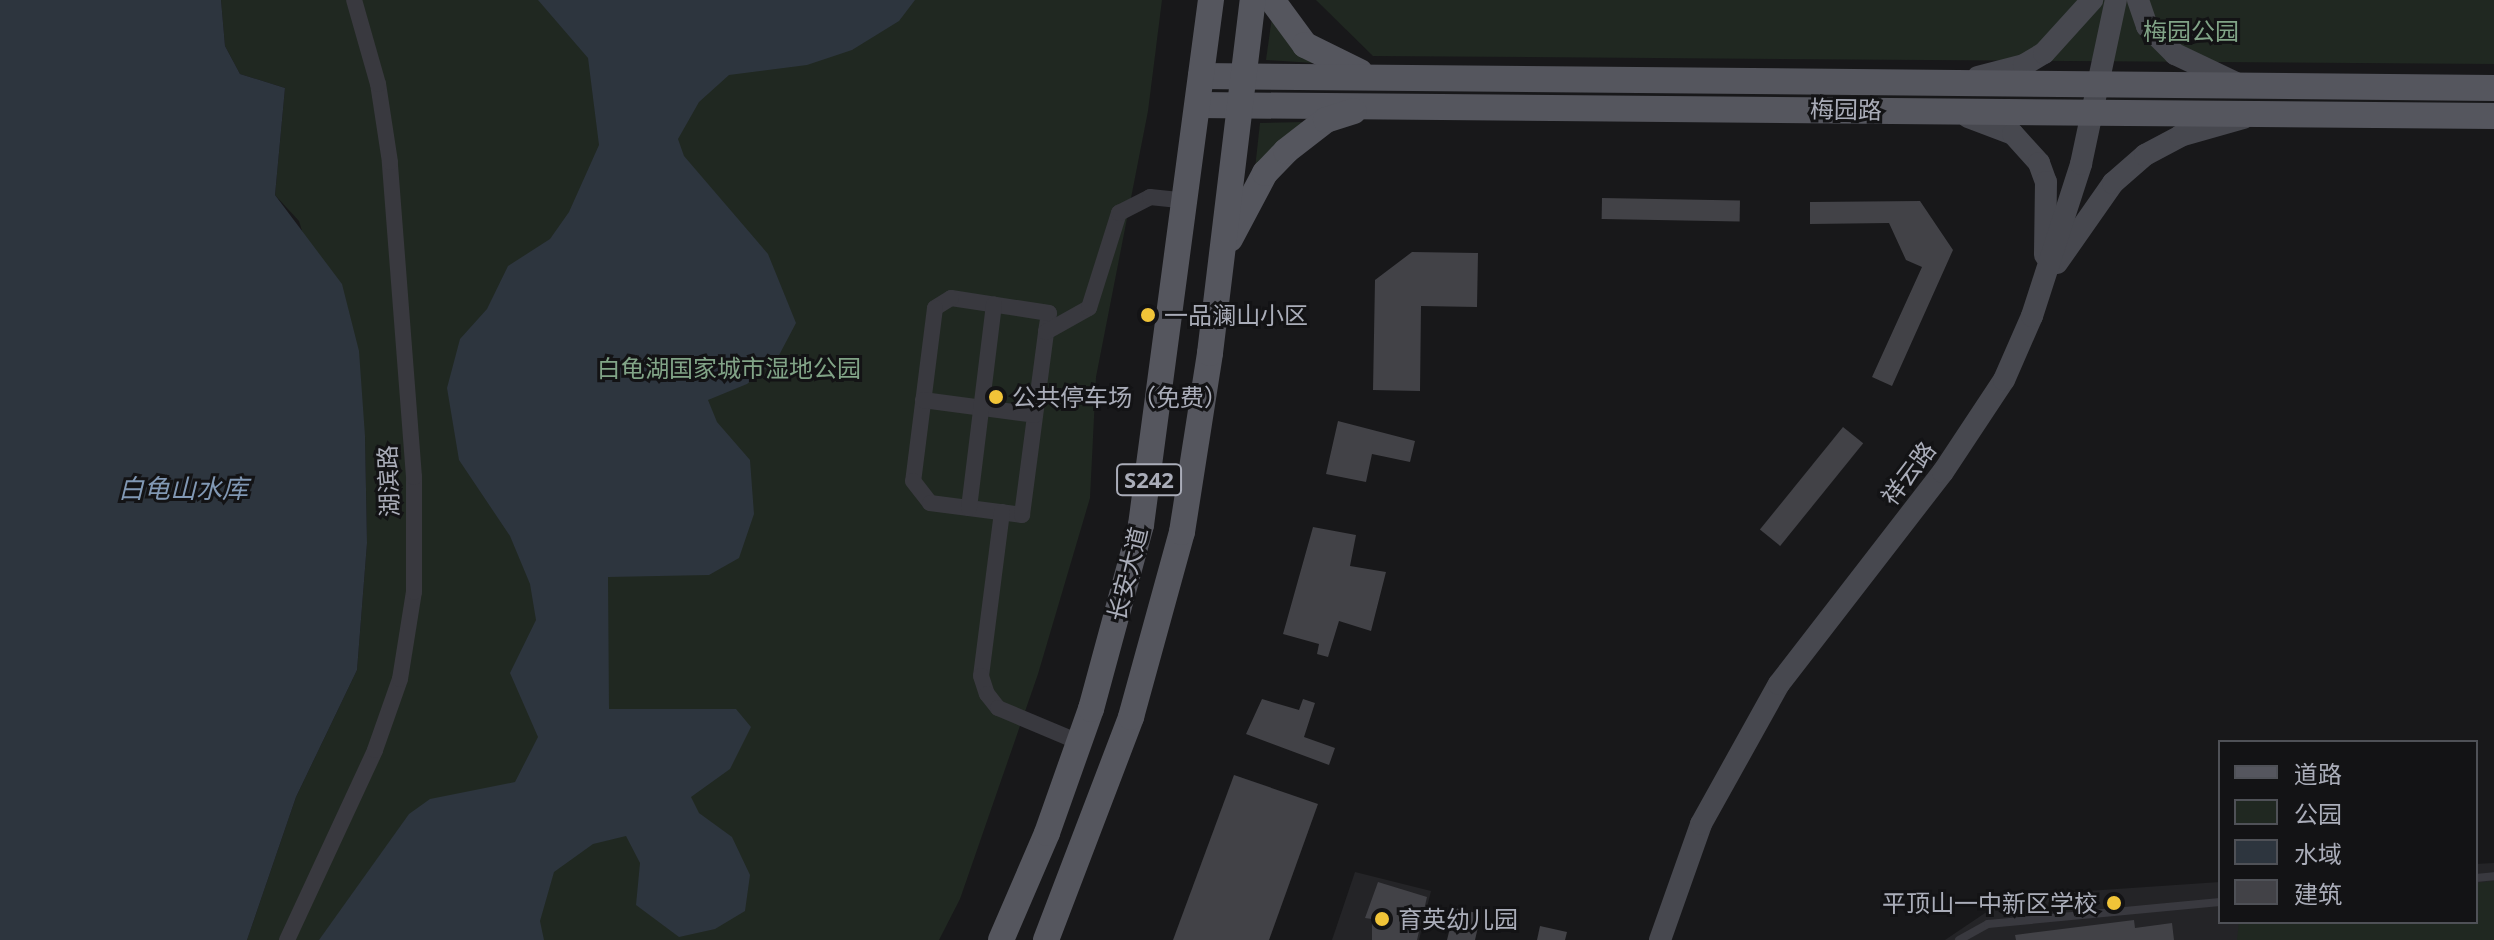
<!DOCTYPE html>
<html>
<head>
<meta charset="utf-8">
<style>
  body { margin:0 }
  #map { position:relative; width:2494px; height:940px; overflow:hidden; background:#18181a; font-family:"Noto Sans","Noto Sans SC",sans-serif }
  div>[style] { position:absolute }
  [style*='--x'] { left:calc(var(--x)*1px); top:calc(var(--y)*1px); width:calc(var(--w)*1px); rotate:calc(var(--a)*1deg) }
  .built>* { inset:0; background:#242427 }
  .green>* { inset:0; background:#202821 }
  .water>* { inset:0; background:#2d353e }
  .building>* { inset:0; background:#424247; transform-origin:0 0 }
  .service>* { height:8px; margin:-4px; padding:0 4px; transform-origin:4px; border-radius:4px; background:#39393f }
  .minor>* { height:16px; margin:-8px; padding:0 8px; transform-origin:8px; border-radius:8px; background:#39393f }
  .secondary>* { height:22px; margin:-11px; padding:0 11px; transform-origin:11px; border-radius:11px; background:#47484f }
  .primary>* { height:26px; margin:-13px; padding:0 13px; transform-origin:13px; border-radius:13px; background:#55565e }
  .dots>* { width:22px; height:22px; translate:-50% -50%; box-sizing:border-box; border:4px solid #131315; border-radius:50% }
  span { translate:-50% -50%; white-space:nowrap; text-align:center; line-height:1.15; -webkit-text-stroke:6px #131315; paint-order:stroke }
  .shield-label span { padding:2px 6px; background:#131315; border:2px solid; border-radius:6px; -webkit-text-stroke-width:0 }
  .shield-label { font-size:22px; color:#aaadb9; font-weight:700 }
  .park-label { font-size:24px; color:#81a487 }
  .street-label { font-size:24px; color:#aaadb9 }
  .poi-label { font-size:24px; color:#aaadb9 }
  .left { translate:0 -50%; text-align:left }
  .right { translate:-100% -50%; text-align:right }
  .water-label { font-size:26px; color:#8198b4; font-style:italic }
  .legend { position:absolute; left:2218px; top:740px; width:260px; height:184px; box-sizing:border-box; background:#131315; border:2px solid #4f5157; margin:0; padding:10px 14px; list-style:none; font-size:24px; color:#aaadb9 }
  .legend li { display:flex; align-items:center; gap:16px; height:40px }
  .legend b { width:40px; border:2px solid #4f5157 }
</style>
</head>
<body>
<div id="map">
  <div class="built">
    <div style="clip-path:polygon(2494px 863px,2494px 940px,1945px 940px,1988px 911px,2030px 895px,2220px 882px,2220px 922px,2476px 922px,2476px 864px)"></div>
    <div style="clip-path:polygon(1355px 872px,1431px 891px,1419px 940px,1332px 940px)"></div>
  </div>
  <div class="green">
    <div style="clip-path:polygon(221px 0,1162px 0,1148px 111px,1096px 377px,1090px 498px,1038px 674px,960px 899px,939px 940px,247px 940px,296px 797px,357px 670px,367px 543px,365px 436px,299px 221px,275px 195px,285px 88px,240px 74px,225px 46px)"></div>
    <div style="clip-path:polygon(1316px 0,2494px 0,2494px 64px,1373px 56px)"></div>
    <div style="clip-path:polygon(1272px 17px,1314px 63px,1266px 60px)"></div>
    <div style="clip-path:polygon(1304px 122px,1255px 169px,1260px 123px)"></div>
    <div style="clip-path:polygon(2494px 881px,2494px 940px,2237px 940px,2239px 922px,2476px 922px,2476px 883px)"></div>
  </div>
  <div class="water">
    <div style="clip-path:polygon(0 0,221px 0,225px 46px,240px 74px,285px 88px,275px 195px,342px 284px,359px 351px,365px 436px,367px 543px,357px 670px,296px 797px,247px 940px,0 940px)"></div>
    <div style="clip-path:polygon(538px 0,915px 0,899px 21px,852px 50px,807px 65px,729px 75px,699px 102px,678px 139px,684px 156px,768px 254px,796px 323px,777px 359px,747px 384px,708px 400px,717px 422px,750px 460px,754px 514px,739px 558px,709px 575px,608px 577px,609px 709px,736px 709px,751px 727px,730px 769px,691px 797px,699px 813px,732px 837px,750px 875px,745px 911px,715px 929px,679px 937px,636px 905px,640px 863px,626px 836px,593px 844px,554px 872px,540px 921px,544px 940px,319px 940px,409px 814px,430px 799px,515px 782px,538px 737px,510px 673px,536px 620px,530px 584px,510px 536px,459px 460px,447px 388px,460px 339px,487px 309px,508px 266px,550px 239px,569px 212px,599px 145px,588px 58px)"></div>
  </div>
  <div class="building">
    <div style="left:1602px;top:198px;width:138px;height:21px;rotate:1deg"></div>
    <div style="clip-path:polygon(1920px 201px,1953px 250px,1892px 386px,1872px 377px,1922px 267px,1906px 260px,1889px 223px,1810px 224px,1810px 202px)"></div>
    <div style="clip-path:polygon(1412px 252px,1478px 253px,1477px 307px,1421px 306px,1420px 391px,1373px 390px,1375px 280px)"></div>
    <div style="clip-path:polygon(1338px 421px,1415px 441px,1410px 462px,1372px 454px,1366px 482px,1326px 474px)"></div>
    <div style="left:1843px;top:427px;width:26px;height:132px;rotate:39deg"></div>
    <div style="clip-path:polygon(1313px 527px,1356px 535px,1350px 566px,1386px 572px,1371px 631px,1339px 621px,1328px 657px,1317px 654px,1319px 644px,1283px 634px)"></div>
    <div style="clip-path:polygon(1262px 699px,1299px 710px,1303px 699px,1315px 703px,1304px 737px,1335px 748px,1329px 765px,1246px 734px)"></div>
    <div style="clip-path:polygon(1234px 775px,1318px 804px,1269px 940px,1173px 940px)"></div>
    <div style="clip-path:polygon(1378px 882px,1427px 897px,1417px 940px,1372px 940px,1372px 919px,1365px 918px)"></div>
    <div style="clip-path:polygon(1455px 908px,1481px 914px,1475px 940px,1447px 940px)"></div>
    <div style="clip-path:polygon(2134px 920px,2135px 928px,2172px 923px,2174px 940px,2016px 940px,2015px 935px)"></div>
    <div style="clip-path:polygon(1540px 926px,1567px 932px,1565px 940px,1537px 940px)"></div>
  </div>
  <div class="service">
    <div style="--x:2476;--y:878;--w:18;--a:-6"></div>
    <div style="--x:1959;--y:940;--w:33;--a:-29"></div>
    <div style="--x:1988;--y:924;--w:233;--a:-5.4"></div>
  </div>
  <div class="minor">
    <div style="--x:1046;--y:332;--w:19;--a:-81"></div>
    <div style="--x:1049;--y:313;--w:99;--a:-171.3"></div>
    <div style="--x:951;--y:298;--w:19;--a:148"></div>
    <div style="--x:935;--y:308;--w:174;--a:97.2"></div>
    <div style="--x:913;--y:481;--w:28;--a:52"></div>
    <div style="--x:930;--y:503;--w:93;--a:7.4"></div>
    <div style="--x:1022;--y:515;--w:185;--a:-82.5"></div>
    <div style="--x:1046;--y:332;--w:49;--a:-29.2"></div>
    <div style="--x:1089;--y:308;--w:100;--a:-72.5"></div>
    <div style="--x:1119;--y:213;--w:35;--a:-27"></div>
    <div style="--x:1150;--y:197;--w:36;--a:6"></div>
    <div style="--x:923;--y:400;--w:113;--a:7.6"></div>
    <div style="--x:969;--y:508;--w:205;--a:-83"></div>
    <div style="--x:1002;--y:512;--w:165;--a:97.3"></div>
    <div style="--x:981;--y:676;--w:19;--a:72"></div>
    <div style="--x:987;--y:694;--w:18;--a:52"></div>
    <div style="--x:998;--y:708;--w:88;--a:22.8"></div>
    <div style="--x:287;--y:940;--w:209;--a:-65.1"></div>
    <div style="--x:375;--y:750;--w:75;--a:-70.6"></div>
    <div style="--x:400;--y:679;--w:88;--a:-80.9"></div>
    <div style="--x:414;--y:592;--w:115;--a:-90"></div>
    <div style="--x:414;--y:477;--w:316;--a:-94.4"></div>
    <div style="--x:390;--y:162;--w:79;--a:-98.7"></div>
    <div style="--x:378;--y:84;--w:87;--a:-105.9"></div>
  </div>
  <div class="secondary">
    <div style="--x:2138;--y:0;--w:28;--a:71"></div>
    <div style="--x:2147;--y:26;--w:40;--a:45"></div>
    <div style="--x:2175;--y:54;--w:68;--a:25.4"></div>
    <div style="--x:1978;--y:77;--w:48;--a:-14.6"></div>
    <div style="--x:2024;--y:65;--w:23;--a:-31"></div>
    <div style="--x:2044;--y:53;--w:72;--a:-47.8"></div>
    <div style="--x:1968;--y:117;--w:48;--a:20.7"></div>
    <div style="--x:2013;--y:134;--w:39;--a:48"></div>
    <div style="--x:2039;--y:163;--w:20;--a:70"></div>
    <div style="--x:2046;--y:182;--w:73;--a:90.8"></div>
    <div style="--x:2057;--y:263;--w:98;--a:-55"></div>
    <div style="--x:2113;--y:183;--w:43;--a:-41.2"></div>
    <div style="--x:2145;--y:155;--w:40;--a:-28"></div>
    <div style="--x:2180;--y:136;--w:66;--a:-15.9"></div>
    <div style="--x:1660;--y:940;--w:123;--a:-70.5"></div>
    <div style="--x:1701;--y:824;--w:160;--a:-60.9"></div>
    <div style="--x:1779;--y:684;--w:268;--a:-52.3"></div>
    <div style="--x:1943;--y:472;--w:110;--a:-56.5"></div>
    <div style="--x:2004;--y:380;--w:70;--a:-66.4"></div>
    <div style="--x:2032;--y:316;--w:160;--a:-72.1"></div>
    <div style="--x:2081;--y:164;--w:168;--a:-78"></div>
  </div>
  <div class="primary">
    <div style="--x:1272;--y:0;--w:56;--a:53.7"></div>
    <div style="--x:1305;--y:45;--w:61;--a:26.1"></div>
    <div style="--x:1201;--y:76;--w:1293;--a:0.53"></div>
    <div style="--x:1198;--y:105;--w:1296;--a:0.49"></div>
    <div style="--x:1230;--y:239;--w:75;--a:-62.1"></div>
    <div style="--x:1265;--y:173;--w:30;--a:-46"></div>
    <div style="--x:1286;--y:151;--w:51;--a:-37.8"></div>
    <div style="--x:1326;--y:120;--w:29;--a:-18"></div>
    <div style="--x:1001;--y:940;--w:116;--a:-66.7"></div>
    <div style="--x:1047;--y:833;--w:132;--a:-70.5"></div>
    <div style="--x:1091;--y:709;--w:191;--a:-74.8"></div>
    <div style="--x:1141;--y:525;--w:530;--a:-82.41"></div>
    <div style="--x:1046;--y:940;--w:239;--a:-69.1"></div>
    <div style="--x:1131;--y:717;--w:192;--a:-74.6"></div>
    <div style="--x:1182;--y:532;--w:181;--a:-81.1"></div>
    <div style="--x:1210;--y:353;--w:356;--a:-83.1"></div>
  </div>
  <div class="dots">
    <div style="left:1148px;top:315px;background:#f1c438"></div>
    <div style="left:996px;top:397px;background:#f1c438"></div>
    <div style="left:2114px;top:903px;background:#f1c438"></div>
    <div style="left:1382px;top:919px;background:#f1c438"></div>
  </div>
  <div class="shield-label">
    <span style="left:1149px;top:480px">S242</span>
  </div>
  <div class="park-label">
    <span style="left:2191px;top:31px">梅园公园</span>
    <span style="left:729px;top:368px">白龟湖国家城市湿地公园</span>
  </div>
  <div class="street-label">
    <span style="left:1846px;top:109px;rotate:1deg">梅园路</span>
    <span style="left:1908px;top:473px;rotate:-53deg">祥云路</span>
    <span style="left:388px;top:481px;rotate:-92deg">湖滨路</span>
    <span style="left:1127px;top:574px;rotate:-76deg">长安大道</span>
  </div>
  <div class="poi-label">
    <span class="left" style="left:1164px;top:315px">一品澜山小区</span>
    <span class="left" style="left:1012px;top:397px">公共停车场（免费）</span>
    <span class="right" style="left:2098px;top:903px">平顶山一中新区学校</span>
    <span class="left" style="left:1398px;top:919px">育英幼儿园</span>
  </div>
  <div class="water-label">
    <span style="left:183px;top:489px">白龟山水库</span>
  </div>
  <ul class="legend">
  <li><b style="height:10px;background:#55565e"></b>道路</li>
  <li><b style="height:22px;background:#202821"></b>公园</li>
  <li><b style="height:22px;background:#2d353e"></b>水域</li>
  <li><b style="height:22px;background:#424247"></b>建筑</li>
  </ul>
</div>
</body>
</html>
